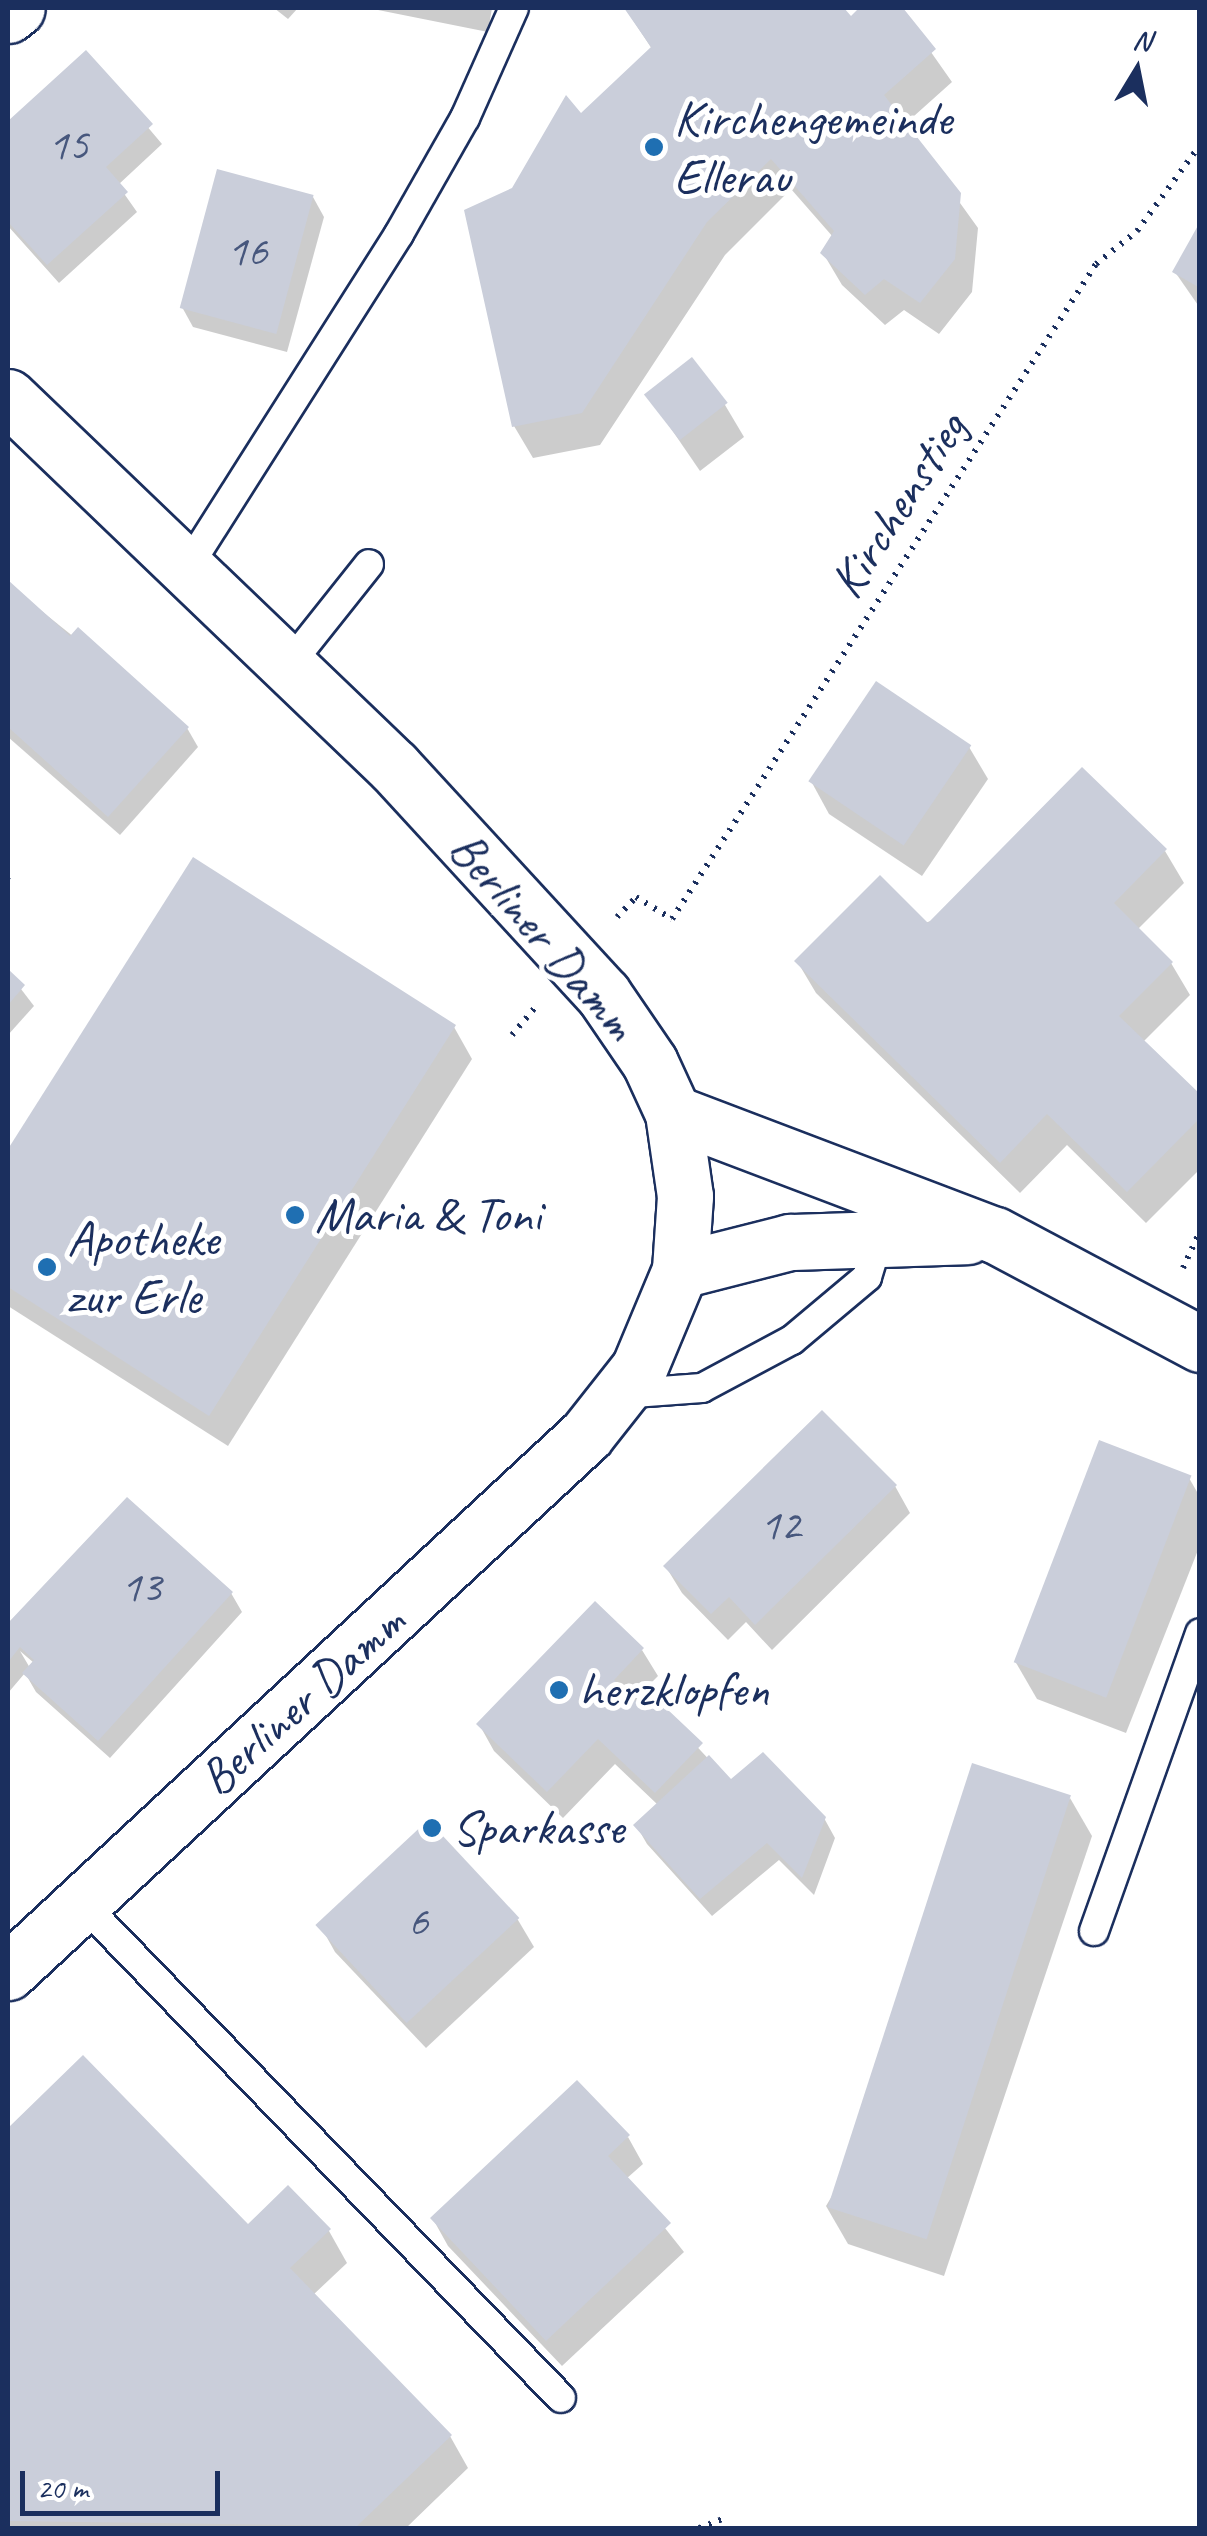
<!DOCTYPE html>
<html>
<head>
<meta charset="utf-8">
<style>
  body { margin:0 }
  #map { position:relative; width:1207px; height:2536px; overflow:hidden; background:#fff; font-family:Caveat,sans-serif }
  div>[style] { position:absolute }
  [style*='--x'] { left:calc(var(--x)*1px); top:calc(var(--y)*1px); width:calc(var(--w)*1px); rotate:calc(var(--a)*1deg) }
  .shadow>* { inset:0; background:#0003 }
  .building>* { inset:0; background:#caceda; transform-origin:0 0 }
  .path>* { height:6px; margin-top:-3px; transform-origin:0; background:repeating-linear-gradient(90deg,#1b2f5e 0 2.5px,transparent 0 10.5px) }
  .roads { filter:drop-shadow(2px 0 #1b2f5e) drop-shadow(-2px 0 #1b2f5e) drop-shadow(0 2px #1b2f5e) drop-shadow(0 -2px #1b2f5e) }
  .service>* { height:28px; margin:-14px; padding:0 14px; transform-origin:14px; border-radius:14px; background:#fff }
  .minor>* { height:55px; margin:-27.5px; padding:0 27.5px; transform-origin:27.5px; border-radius:27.5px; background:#fff }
  .secondary>* { height:55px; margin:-27.5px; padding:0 27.5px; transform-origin:27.5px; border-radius:27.5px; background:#fff }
  .dots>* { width:28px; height:28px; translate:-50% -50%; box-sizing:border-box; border:5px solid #fff; border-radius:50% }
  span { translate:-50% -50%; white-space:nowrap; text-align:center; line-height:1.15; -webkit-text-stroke:10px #fff; paint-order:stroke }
  .number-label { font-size:45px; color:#47577d }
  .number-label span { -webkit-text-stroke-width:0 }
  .poi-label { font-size:50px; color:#1b2f5e }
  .left { translate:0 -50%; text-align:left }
  .street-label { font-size:50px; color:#1b2f5e }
  .frame { position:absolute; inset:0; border:10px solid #1b2f5e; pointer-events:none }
  .north { position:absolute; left:1087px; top:20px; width:100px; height:100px; -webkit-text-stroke:8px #fff; paint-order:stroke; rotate:10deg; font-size:28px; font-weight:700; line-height:40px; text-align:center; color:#1b2f5e }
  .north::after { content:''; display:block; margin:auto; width:35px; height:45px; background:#1b2f5e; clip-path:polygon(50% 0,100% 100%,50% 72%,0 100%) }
  .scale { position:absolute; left:20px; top:2471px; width:200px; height:45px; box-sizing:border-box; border:5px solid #1b2f5e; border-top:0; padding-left:12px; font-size:30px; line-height:35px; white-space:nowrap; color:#1b2f5e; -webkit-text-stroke:8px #fff; paint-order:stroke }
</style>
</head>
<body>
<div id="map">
  <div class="shadow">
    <div style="clip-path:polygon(274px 8px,298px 8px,288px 19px)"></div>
    <div style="clip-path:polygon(368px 8px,492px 8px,488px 32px)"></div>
    <div style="clip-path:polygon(625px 8px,841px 8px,851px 20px,863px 8px,900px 8px,952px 82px,904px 125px,978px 228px,972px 292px,939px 334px,904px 310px,885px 325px,842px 285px,823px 253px,833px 237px,791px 189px,725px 255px,600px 445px,533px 458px,514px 426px,513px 190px,652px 49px)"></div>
    <div style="clip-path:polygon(86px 54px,162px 144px,118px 185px,137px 212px,59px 283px,8px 226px,8px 125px)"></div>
    <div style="clip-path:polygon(313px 197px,324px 217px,287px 352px,193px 327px,182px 307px)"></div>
    <div style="clip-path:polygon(1200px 227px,1200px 308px,1175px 272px)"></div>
    <div style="clip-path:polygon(648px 395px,725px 405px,744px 437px,700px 471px)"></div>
    <div style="clip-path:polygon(8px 584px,187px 728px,198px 747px,120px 835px,8px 737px)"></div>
    <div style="clip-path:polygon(969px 747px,988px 779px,922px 876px,829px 814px,811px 781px)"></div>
    <div style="clip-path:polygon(1165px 851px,1184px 883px,1137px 930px,1171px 963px,1190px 995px,1143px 1042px,1200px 1098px,1200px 1169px,1146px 1223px,1067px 1145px,1020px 1193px,816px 993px,797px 961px)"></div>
    <div style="clip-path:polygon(194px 860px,454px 1027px,472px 1059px,228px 1446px,8px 1306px,8px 1154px)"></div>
    <div style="clip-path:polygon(8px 972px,34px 1006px,8px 1035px)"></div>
    <div style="clip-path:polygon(1189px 1478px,1200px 1497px,1200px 1545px,1126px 1733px,1037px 1699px,1015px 1661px)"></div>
    <div style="clip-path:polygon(895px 1486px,910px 1513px,772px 1650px,746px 1622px,728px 1640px,682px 1593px,666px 1567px)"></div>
    <div style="clip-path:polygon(evenodd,231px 1593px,242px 1612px,110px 1758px,36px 1692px,25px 1673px,8px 1693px,8px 1626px,231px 1593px,20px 1651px,34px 1663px,30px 1668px,20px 1651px)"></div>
    <div style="clip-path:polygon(642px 1650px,658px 1676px,644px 1690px,731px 1783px,824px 1818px,835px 1838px,814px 1895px,779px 1860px,712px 1916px,647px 1844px,636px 1825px,658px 1805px,615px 1764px,563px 1818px,494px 1751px,479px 1724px)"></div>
    <div style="clip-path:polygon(1070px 1798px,1092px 1836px,944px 2276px,848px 2244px,826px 2206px)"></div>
    <div style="clip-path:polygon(428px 1824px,518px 1920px,534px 1947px,426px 2048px,335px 1952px,320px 1925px)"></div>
    <div style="clip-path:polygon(83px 2059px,247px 2227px,329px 2231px,347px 2263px,313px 2295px,450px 2436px,468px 2468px,406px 2528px,8px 2528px,8px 2132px)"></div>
    <div style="clip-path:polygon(628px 2137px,643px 2164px,626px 2179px,684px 2252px,562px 2366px,448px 2246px,433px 2219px)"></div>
  </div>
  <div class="building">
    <div style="clip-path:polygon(624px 8px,844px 8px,851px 16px,859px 8px,903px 8px,936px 49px,884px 95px,961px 193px,955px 259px,920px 303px,884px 279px,865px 295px,820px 253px,834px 231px,771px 159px,707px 222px,582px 413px,512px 427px,464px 210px,512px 188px,566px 95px,581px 113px,651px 47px)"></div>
    <div style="clip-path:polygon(86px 50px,153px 124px,106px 167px,128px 192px,47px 265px,8px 222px,8px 121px)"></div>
    <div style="left:217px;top:169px;width:100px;height:144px;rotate:15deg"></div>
    <div style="clip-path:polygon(1200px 222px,1200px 288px,1172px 272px)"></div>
    <div style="left:692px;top:357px;width:58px;height:61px;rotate:52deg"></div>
    <div style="clip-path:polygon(8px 580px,70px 636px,78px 627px,189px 727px,108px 817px,8px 727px)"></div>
    <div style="left:876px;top:681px;width:115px;height:121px;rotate:34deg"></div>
    <div style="clip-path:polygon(1082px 767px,1167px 849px,1114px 903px,1173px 962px,1119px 1016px,1200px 1094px,1200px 1118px,1127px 1192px,1047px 1114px,1000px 1163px,794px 961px,880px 875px,928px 923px)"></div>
    <div style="clip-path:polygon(193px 857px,456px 1025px,209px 1416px,8px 1287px,8px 1149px)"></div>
    <div style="clip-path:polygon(8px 969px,25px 985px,8px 1005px)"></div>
    <div style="clip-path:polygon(822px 1410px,897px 1485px,755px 1625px,729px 1597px,711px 1614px,663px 1566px)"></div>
    <div style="left:1099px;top:1440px;width:99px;height:238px;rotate:21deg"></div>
    <div style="clip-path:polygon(127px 1497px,233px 1592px,98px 1741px,22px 1673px,34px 1660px,20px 1647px,8px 1662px,8px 1623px)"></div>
    <div style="clip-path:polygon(595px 1601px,644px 1648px,614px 1680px,635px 1701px,647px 1690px,703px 1743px,655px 1793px,598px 1739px,547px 1792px,476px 1724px)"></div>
    <div style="clip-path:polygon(763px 1752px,826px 1817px,802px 1878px,767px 1843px,700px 1899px,633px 1825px,709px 1755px,731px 1779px)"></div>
    <div style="left:972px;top:1763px;width:104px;height:467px;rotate:18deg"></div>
    <div style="left:428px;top:1820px;width:134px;height:154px;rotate:47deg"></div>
    <div style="clip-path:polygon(83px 2055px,248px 2224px,288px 2185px,331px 2229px,290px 2268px,452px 2435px,357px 2526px,8px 2521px,8px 2128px)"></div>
    <div style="clip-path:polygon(577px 2080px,630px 2135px,608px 2156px,671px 2223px,546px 2341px,430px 2218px)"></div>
  </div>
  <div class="path">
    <div style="--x:8;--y:880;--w:1;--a:45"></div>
    <div style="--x:617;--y:917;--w:28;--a:-46"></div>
    <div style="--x:636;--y:897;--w:42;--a:31.4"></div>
    <div style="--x:672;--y:919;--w:780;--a:-57.08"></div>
    <div style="--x:1096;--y:264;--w:53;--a:-38.8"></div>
    <div style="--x:1137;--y:231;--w:107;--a:-53.8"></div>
    <div style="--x:512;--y:1035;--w:35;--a:-50"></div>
    <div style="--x:1183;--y:1268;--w:41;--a:-65.3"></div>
    <div style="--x:699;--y:2528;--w:26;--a:-21"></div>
  </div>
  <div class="roads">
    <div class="service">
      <div style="--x:187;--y:568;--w:396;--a:-57.6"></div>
      <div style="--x:399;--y:234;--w:133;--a:-60.4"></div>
      <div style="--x:465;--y:118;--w:120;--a:-66"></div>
      <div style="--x:288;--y:666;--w:130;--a:-51.5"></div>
      <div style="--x:620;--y:1394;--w:82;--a:-4.2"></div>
      <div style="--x:702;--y:1388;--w:102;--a:-28.1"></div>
      <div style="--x:792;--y:1340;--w:98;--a:-40"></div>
      <div style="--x:867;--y:1277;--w:48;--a:-73.1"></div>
      <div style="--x:81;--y:1902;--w:690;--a:45.94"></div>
      <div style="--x:1094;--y:1931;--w:316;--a:-70.4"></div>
    </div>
    <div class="minor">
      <div style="--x:8;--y:15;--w:11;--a:-38"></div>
      <div style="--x:673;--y:1113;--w:344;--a:20.8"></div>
      <div style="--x:995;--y:1235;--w:232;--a:28"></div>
      <div style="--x:680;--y:1270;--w:114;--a:-14.3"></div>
      <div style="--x:790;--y:1242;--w:177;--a:-1.9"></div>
    </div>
    <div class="secondary">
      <div style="--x:8;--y:397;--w:535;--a:43.79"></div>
      <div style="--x:394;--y:767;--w:309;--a:47.4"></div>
      <div style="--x:603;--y:994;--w:83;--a:55.7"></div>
      <div style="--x:650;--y:1063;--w:55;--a:65.3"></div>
      <div style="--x:673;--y:1113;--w:84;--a:81.8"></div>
      <div style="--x:685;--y:1196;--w:74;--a:93.9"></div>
      <div style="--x:680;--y:1270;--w:106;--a:112.7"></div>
      <div style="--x:639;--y:1368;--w:85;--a:128.3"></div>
      <div style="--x:586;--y:1435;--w:789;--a:137.11"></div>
    </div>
  </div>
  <div class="dots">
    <div style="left:654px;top:147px;background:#1f6fb2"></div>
    <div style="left:295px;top:1215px;background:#1f6fb2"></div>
    <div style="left:47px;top:1267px;background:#1f6fb2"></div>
    <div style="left:559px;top:1690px;background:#1f6fb2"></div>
    <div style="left:432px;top:1828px;background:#1f6fb2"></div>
  </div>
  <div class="number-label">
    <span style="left:68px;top:145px">15</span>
    <span style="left:247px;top:251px">16</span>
    <span style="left:780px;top:1525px">12</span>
    <span style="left:141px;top:1587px">13</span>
    <span style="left:418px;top:1921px">6</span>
  </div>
  <div class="poi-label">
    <span class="left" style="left:674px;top:147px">Kirchengemeinde<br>Ellerau</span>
    <span class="left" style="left:315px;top:1215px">Maria &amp; Toni</span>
    <span class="left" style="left:67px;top:1267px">Apotheke<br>zur Erle</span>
    <span class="left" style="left:579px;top:1690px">herzklopfen</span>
    <span class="left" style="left:452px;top:1828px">Sparkasse</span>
  </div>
  <div class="street-label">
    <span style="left:898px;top:505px;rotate:-57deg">Kirchenstieg</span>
    <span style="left:543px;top:936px;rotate:49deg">Berliner Damm</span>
    <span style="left:302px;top:1700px;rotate:-42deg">Berliner Damm</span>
  </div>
  <div class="frame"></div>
  <div class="north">N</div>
  <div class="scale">20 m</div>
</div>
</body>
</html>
